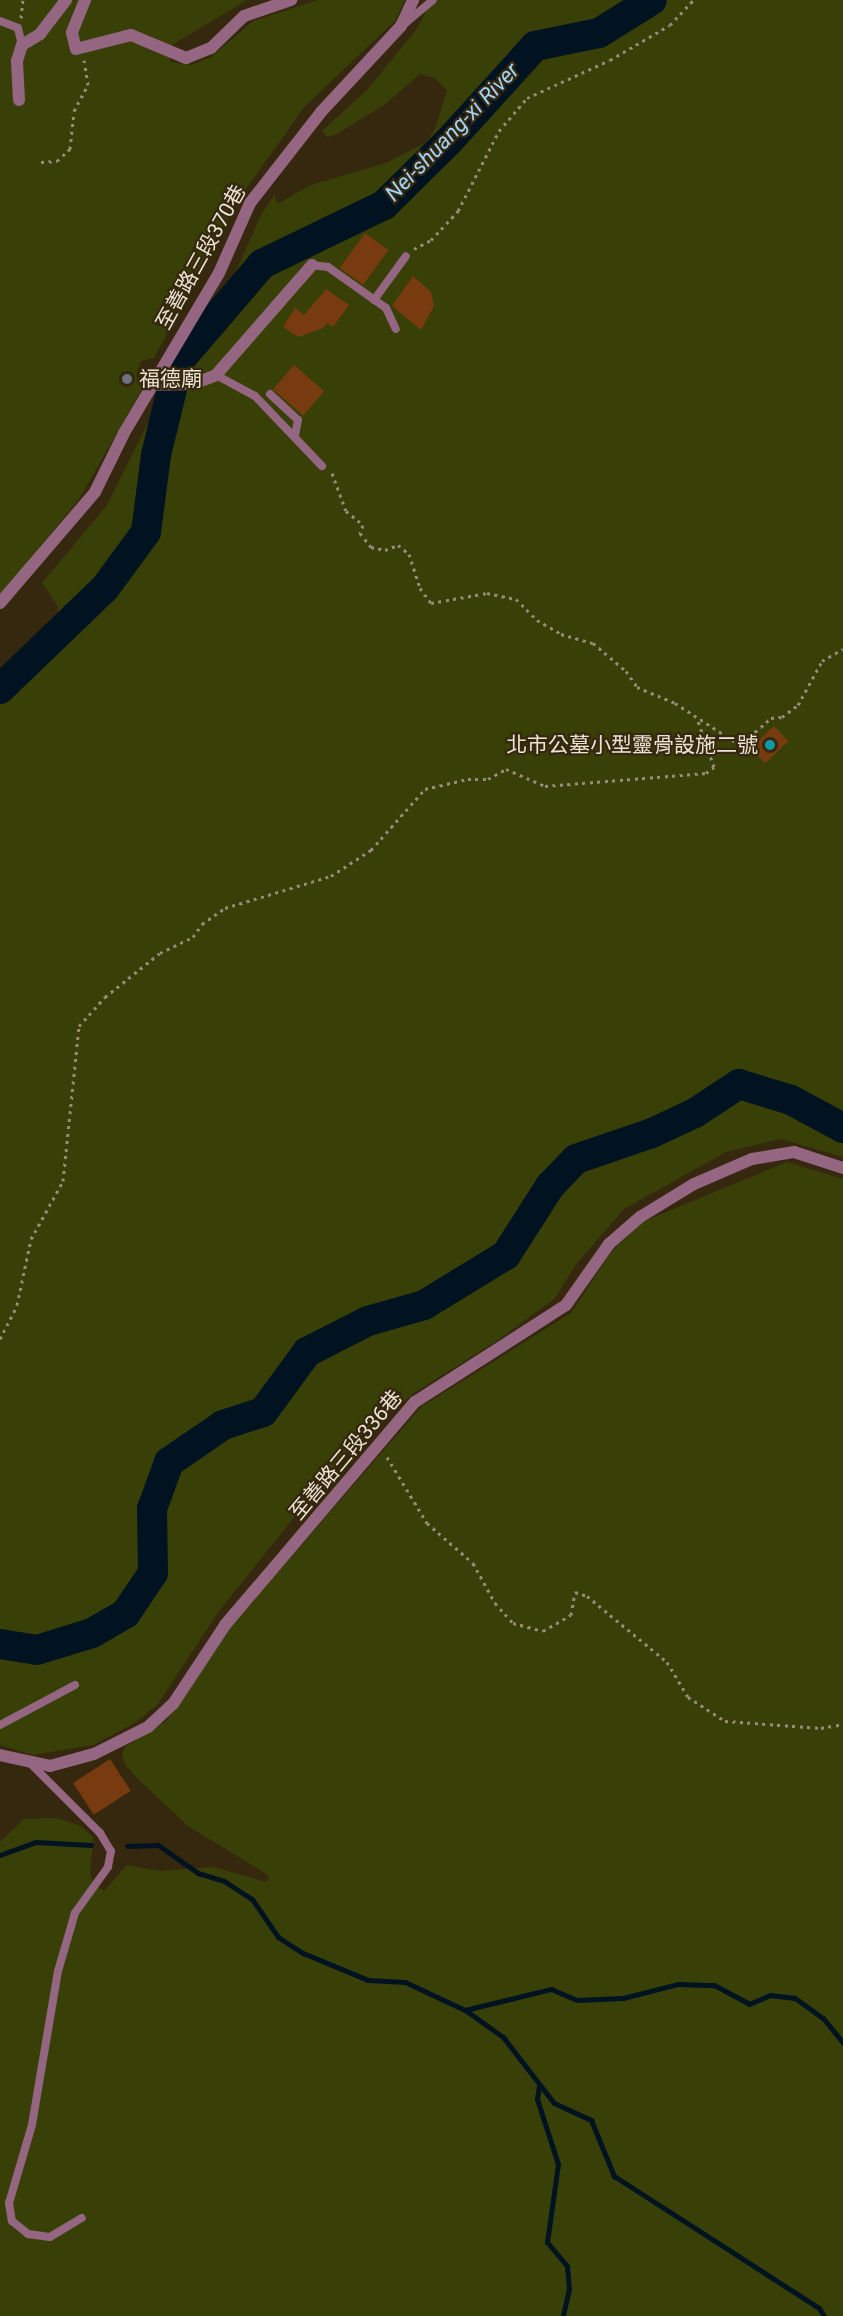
<!DOCTYPE html>
<html>
<head>
<meta charset="utf-8">
<style>
  body { margin:0 }
  #map { position:relative; width:843px; height:2316px; overflow:hidden; background:#35280e; font-family:Roboto,"Noto Sans TC",sans-serif }
  div>[style] { position:absolute }
  [style*='--x'] { left:calc(var(--x)*1px); top:calc(var(--y)*1px); width:calc(var(--w)*1px); rotate:calc(var(--a)*1deg) }
  .green>* { inset:0; background:#384007 }
  .stream>* { height:5px; margin:-2.5px; padding:0 2.5px; transform-origin:2.5px; border-radius:2.5px; background:#011321 }
  .river>* { height:30px; margin:-15px; padding:0 15px; transform-origin:15px; border-radius:15px; background:#011321 }
  .building>* { inset:0; background:#783b0f; transform-origin:0 0 }
  .path>* { height:3px; margin-top:-1.5px; transform-origin:0; background:repeating-linear-gradient(90deg,#978c78 0 3px,transparent 0 7.5px) }
  .service>* { height:8px; margin:-4px; padding:0 4px; transform-origin:4px; border-radius:4px; background:#956682 }
  .minor>* { height:12px; margin:-6px; padding:0 6px; transform-origin:6px; border-radius:6px; background:#956682 }
  .dots>* { width:16px; height:16px; translate:-50% -50%; box-sizing:border-box; border:3px solid #35280e; border-radius:50% }
  span { translate:-50% -50%; white-space:nowrap; text-align:center; line-height:1.15; -webkit-text-stroke:4.5px #35280e; paint-order:stroke }
  .street-label { font-size:21px; color:#ebe3d3 }
  .poi-label { font-size:21px; color:#ebe3d3 }
  .left { translate:0 -50%; text-align:left }
  .right { translate:-100% -50%; text-align:right }
  .water-label { font-size:22px; color:#9fd4fc; font-style:italic }
</style>
</head>
<body>
<div id="map">
  <div class="green">
    <div style="clip-path:polygon(0 0,247px 0,167px 48px,171px 62px,191px 65px,211px 57px,253px 21px,318px 0,405px 0,395px 21px,305px 106px,236px 203px,154px 358px,141px 361px,136px 374px,142px 389px,80px 498px,0 596px)"></div>
    <div style="clip-path:polygon(432px 0,843px 0,843px 1157px,781px 1139px,726px 1152px,624px 1209px,577px 1263px,554px 1299px,498px 1340px,414px 1393px,356px 1440px,219px 1611px,158px 1704px,136px 1722px,93px 1745px,33px 1755px,0 1745px,0 682px,46px 649px,55px 637px,59px 619px,57px 605px,42px 583px,107px 505px,181px 357px,226px 293px,262px 213px,275px 194px,277px 204px,311px 185px,386px 163px,425px 143px,435px 129px,447px 91px,436px 79px,420px 74px,384px 105px,335px 135px,327px 137px,322px 131px,367px 90px,416px 30px)"></div>
    <div style="clip-path:polygon(787px 1162px,843px 1179px,843px 2316px,0 2316px,0 1842px,24px 1819px,57px 1818px,81px 1826px,93px 1837px,90px 1874px,94px 1883px,104px 1891px,127px 1865px,159px 1871px,214px 1867px,266px 1882px,269px 1877px,265px 1873px,188px 1826px,137px 1778px,125px 1765px,122px 1753px,126px 1746px,166px 1721px,229px 1629px,421px 1407px,571px 1313px,612px 1251px,642px 1222px)"></div>
  </div>
  <div class="stream">
    <div style="--x:127;--y:1846;--w:31;--a:-2"></div>
    <div style="--x:158;--y:1845;--w:49;--a:35"></div>
    <div style="--x:198;--y:1873;--w:27;--a:17"></div>
    <div style="--x:224;--y:1881;--w:33;--a:33"></div>
    <div style="--x:252;--y:1899;--w:46;--a:55.6"></div>
    <div style="--x:278;--y:1937;--w:30;--a:33"></div>
    <div style="--x:303;--y:1953;--w:70;--a:22.6"></div>
    <div style="--x:368;--y:1980;--w:37;--a:3"></div>
    <div style="--x:405;--y:1982;--w:66;--a:25"></div>
    <div style="--x:465;--y:2010;--w:47;--a:35.4"></div>
    <div style="--x:503;--y:2037;--w:83;--a:52.3"></div>
    <div style="--x:554;--y:2103;--w:41;--a:24.7"></div>
    <div style="--x:591;--y:2120;--w:61;--a:67.7"></div>
    <div style="--x:614;--y:2176;--w:244;--a:32.8"></div>
    <div style="--x:819;--y:2308;--w:9;--a:58"></div>
    <div style="--x:0;--y:1855;--w:37;--a:-20"></div>
    <div style="--x:35;--y:1842;--w:56;--a:3.1"></div>
    <div style="--x:465;--y:2010;--w:89;--a:-13.7"></div>
    <div style="--x:551;--y:1989;--w:28;--a:23"></div>
    <div style="--x:577;--y:2000;--w:46;--a:-2.5"></div>
    <div style="--x:623;--y:1998;--w:57;--a:-14.3"></div>
    <div style="--x:678;--y:1984;--w:36;--a:2"></div>
    <div style="--x:714;--y:1985;--w:40;--a:28"></div>
    <div style="--x:749;--y:2004;--w:23;--a:-23"></div>
    <div style="--x:770;--y:1995;--w:25;--a:7"></div>
    <div style="--x:795;--y:1998;--w:34;--a:36"></div>
    <div style="--x:823;--y:2018;--w:32;--a:51"></div>
    <div style="--x:539;--y:2086;--w:13;--a:99"></div>
    <div style="--x:537;--y:2099;--w:68;--a:72.1"></div>
    <div style="--x:558;--y:2164;--w:79;--a:98"></div>
    <div style="--x:547;--y:2242;--w:31;--a:50"></div>
    <div style="--x:567;--y:2266;--w:23;--a:85"></div>
    <div style="--x:569;--y:2289;--w:28;--a:103"></div>
  </div>
  <div class="river">
    <div style="--x:0;--y:689;--w:146;--a:-43.9"></div>
    <div style="--x:105;--y:588;--w:69;--a:-53.8"></div>
    <div style="--x:146;--y:532;--w:78;--a:-82.6"></div>
    <div style="--x:156;--y:455;--w:97;--a:-76.3"></div>
    <div style="--x:179;--y:361;--w:128;--a:-49.4"></div>
    <div style="--x:262;--y:264;--w:136;--a:-25.8"></div>
    <div style="--x:384;--y:205;--w:91;--a:-44.6"></div>
    <div style="--x:449;--y:141;--w:128;--a:-47.8"></div>
    <div style="--x:535;--y:46;--w:65;--a:-11.5"></div>
    <div style="--x:599;--y:33;--w:62;--a:-31.9"></div>
    <div style="--x:0;--y:1644;--w:37;--a:9"></div>
    <div style="--x:37;--y:1650;--w:58;--a:-17.2"></div>
    <div style="--x:92;--y:1633;--w:39;--a:-30"></div>
    <div style="--x:126;--y:1613;--w:48;--a:-56"></div>
    <div style="--x:153;--y:1573;--w:64;--a:-90.9"></div>
    <div style="--x:152;--y:1509;--w:50;--a:-70.1"></div>
    <div style="--x:169;--y:1462;--w:65;--a:-34.4"></div>
    <div style="--x:223;--y:1425;--w:42;--a:-18"></div>
    <div style="--x:263;--y:1412;--w:74;--a:-53.7"></div>
    <div style="--x:307;--y:1352;--w:68;--a:-26.9"></div>
    <div style="--x:368;--y:1321;--w:58;--a:-15.9"></div>
    <div style="--x:424;--y:1305;--w:96;--a:-31.4"></div>
    <div style="--x:506;--y:1255;--w:82;--a:-57.5"></div>
    <div style="--x:550;--y:1186;--w:37;--a:-46"></div>
    <div style="--x:576;--y:1159;--w:80;--a:-18.9"></div>
    <div style="--x:652;--y:1133;--w:47;--a:-24.9"></div>
    <div style="--x:695;--y:1113;--w:53;--a:-33.4"></div>
    <div style="--x:739;--y:1084;--w:54;--a:17.1"></div>
    <div style="--x:791;--y:1100;--w:59;--a:28.3"></div>
  </div>
  <div class="building">
    <div style="left:365px;top:233px;width:29px;height:43px;rotate:36deg"></div>
    <div style="clip-path:polygon(413px 276px,431px 292px,434px 306px,421px 330px,392px 306px)"></div>
    <div style="clip-path:polygon(326px 289px,349px 305px,333px 327px,327px 323px,323px 328px,298px 337px,283px 327px,295px 308px,304px 315px)"></div>
    <div style="left:294px;top:365px;width:40px;height:32px;rotate:41deg"></div>
    <div style="left:774px;top:726px;width:21px;height:32px;rotate:47deg"></div>
    <div style="left:110px;top:1759px;width:38px;height:44px;rotate:57deg"></div>
  </div>
  <div class="path">
    <div style="--x:21;--y:18;--w:18;--a:-84"></div>
    <div style="--x:41;--y:162;--w:16;--a:-4"></div>
    <div style="--x:57;--y:161;--w:18;--a:-43"></div>
    <div style="--x:70;--y:149;--w:38;--a:-84"></div>
    <div style="--x:74;--y:111;--w:30;--a:-62"></div>
    <div style="--x:88;--y:85;--w:25;--a:-99"></div>
    <div style="--x:414;--y:249;--w:19;--a:-28"></div>
    <div style="--x:431;--y:240;--w:40;--a:-47"></div>
    <div style="--x:458;--y:211;--w:90;--a:-62.9"></div>
    <div style="--x:499;--y:131;--w:43;--a:-49.7"></div>
    <div style="--x:527;--y:98;--w:91;--a:-24.6"></div>
    <div style="--x:610;--y:60;--w:69;--a:-30.3"></div>
    <div style="--x:670;--y:25;--w:34;--a:-47"></div>
    <div style="--x:332;--y:473;--w:40;--a:69.8"></div>
    <div style="--x:346;--y:511;--w:22;--a:39"></div>
    <div style="--x:363;--y:525;--w:9;--a:111"></div>
    <div style="--x:360;--y:533;--w:18;--a:52"></div>
    <div style="--x:371;--y:547;--w:14;--a:12"></div>
    <div style="--x:385;--y:550;--w:14;--a:-21"></div>
    <div style="--x:398;--y:545;--w:14;--a:39"></div>
    <div style="--x:409;--y:554;--w:36;--a:72"></div>
    <div style="--x:420;--y:588;--w:19;--a:54"></div>
    <div style="--x:431;--y:603;--w:57;--a:-10.1"></div>
    <div style="--x:487;--y:593;--w:30;--a:12"></div>
    <div style="--x:516;--y:599;--w:30;--a:45"></div>
    <div style="--x:537;--y:620;--w:28;--a:30"></div>
    <div style="--x:561;--y:634;--w:33;--a:16"></div>
    <div style="--x:593;--y:643;--w:43;--a:40.3"></div>
    <div style="--x:626;--y:671;--w:19;--a:55"></div>
    <div style="--x:637;--y:687;--w:41;--a:22.8"></div>
    <div style="--x:675;--y:703;--w:77;--a:32.9"></div>
    <div style="--x:740;--y:745;--w:8;--a:14"></div>
    <div style="--x:748;--y:747;--w:17;--a:-65"></div>
    <div style="--x:755;--y:732;--w:21;--a:-41"></div>
    <div style="--x:771;--y:718;--w:11;--a:-5"></div>
    <div style="--x:782;--y:717;--w:20;--a:-37"></div>
    <div style="--x:798;--y:705;--w:50;--a:-61.4"></div>
    <div style="--x:822;--y:661;--w:24;--a:-30"></div>
    <div style="--x:0;--y:1339;--w:38;--a:-63"></div>
    <div style="--x:17;--y:1305;--w:67;--a:-78"></div>
    <div style="--x:31;--y:1239;--w:66;--a:-61.1"></div>
    <div style="--x:63;--y:1181;--w:156;--a:-84.1"></div>
    <div style="--x:79;--y:1026;--w:39;--a:-48"></div>
    <div style="--x:105;--y:997;--w:70;--a:-38.7"></div>
    <div style="--x:160;--y:953;--w:37;--a:-26"></div>
    <div style="--x:193;--y:937;--w:16;--a:-55"></div>
    <div style="--x:202;--y:924;--w:28;--a:-35"></div>
    <div style="--x:225;--y:908;--w:111;--a:-16.8"></div>
    <div style="--x:331;--y:876;--w:48;--a:-33"></div>
    <div style="--x:371;--y:850;--w:81;--a:-48.5"></div>
    <div style="--x:425;--y:789;--w:44;--a:-13.1"></div>
    <div style="--x:468;--y:779;--w:20;--a:0"></div>
    <div style="--x:488;--y:779;--w:21;--a:-29"></div>
    <div style="--x:506;--y:769;--w:43;--a:23.6"></div>
    <div style="--x:545;--y:786;--w:162;--a:-4.6"></div>
    <div style="--x:706;--y:773;--w:10;--a:-37"></div>
    <div style="--x:714;--y:767;--w:49;--a:-109.2"></div>
    <div style="--x:387;--y:1457;--w:77;--a:58.8"></div>
    <div style="--x:427;--y:1523;--w:61;--a:41"></div>
    <div style="--x:473;--y:1563;--w:46;--a:61.2"></div>
    <div style="--x:495;--y:1603;--w:27;--a:48"></div>
    <div style="--x:513;--y:1623;--w:31;--a:15"></div>
    <div style="--x:543;--y:1631;--w:32;--a:-30"></div>
    <div style="--x:571;--y:1615;--w:23;--a:-80"></div>
    <div style="--x:575;--y:1592;--w:13;--a:18"></div>
    <div style="--x:587;--y:1596;--w:104;--a:39.5"></div>
    <div style="--x:667;--y:1662;--w:41;--a:59"></div>
    <div style="--x:688;--y:1697;--w:44;--a:33"></div>
    <div style="--x:725;--y:1721;--w:96;--a:4.2"></div>
    <div style="--x:821;--y:1728;--w:22;--a:-10"></div>
  </div>
  <div class="service">
    <div style="--x:0;--y:21;--w:19;--a:21"></div>
    <div style="--x:18;--y:28;--w:17;--a:77"></div>
    <div style="--x:402;--y:26;--w:40;--a:-40"></div>
    <div style="--x:312;--y:265;--w:16;--a:7"></div>
    <div style="--x:328;--y:267;--w:71;--a:35.3"></div>
    <div style="--x:386;--y:308;--w:23;--a:65"></div>
    <div style="--x:374;--y:300;--w:54;--a:-54"></div>
    <div style="--x:216;--y:375;--w:44;--a:28.3"></div>
    <div style="--x:255;--y:396;--w:97;--a:46.3"></div>
    <div style="--x:270;--y:394;--w:38;--a:43"></div>
    <div style="--x:298;--y:420;--w:16;--a:101"></div>
    <div style="--x:0;--y:1725;--w:85;--a:-28.1"></div>
    <div style="--x:28;--y:1761;--w:102;--a:45"></div>
    <div style="--x:100;--y:1833;--w:21;--a:59"></div>
    <div style="--x:111;--y:1851;--w:16;--a:101"></div>
    <div style="--x:108;--y:1867;--w:57;--a:125.7"></div>
    <div style="--x:75;--y:1913;--w:60;--a:106.3"></div>
    <div style="--x:58;--y:1971;--w:156;--a:99.6"></div>
    <div style="--x:32;--y:2125;--w:81;--a:106.4"></div>
    <div style="--x:9;--y:2203;--w:18;--a:81"></div>
    <div style="--x:12;--y:2221;--w:21;--a:39"></div>
    <div style="--x:28;--y:2234;--w:22;--a:8"></div>
    <div style="--x:50;--y:2237;--w:37;--a:-31"></div>
  </div>
  <div class="minor">
    <div style="--x:85;--y:0;--w:35;--a:112"></div>
    <div style="--x:72;--y:33;--w:16;--a:76"></div>
    <div style="--x:76;--y:49;--w:57;--a:-14.3"></div>
    <div style="--x:131;--y:35;--w:60;--a:22.7"></div>
    <div style="--x:186;--y:58;--w:27;--a:-22"></div>
    <div style="--x:211;--y:48;--w:46;--a:-44.1"></div>
    <div style="--x:244;--y:16;--w:50;--a:-18.8"></div>
    <div style="--x:19;--y:100;--w:39;--a:-93"></div>
    <div style="--x:17;--y:61;--w:17;--a:-73"></div>
    <div style="--x:22;--y:45;--w:21;--a:-31"></div>
    <div style="--x:40;--y:34;--w:43;--a:-52.6"></div>
    <div style="--x:151;--y:385;--w:42;--a:-1.4"></div>
    <div style="--x:193;--y:384;--w:25;--a:-21"></div>
    <div style="--x:216;--y:375;--w:146;--a:-48.9"></div>
    <div style="--x:0;--y:603;--w:146;--a:-49.4"></div>
    <div style="--x:95;--y:492;--w:66;--a:-63.8"></div>
    <div style="--x:124;--y:433;--w:186;--a:-59.3"></div>
    <div style="--x:219;--y:273;--w:77;--a:-66.1"></div>
    <div style="--x:250;--y:203;--w:115;--a:-52"></div>
    <div style="--x:321;--y:112;--w:117;--a:-47.1"></div>
    <div style="--x:401;--y:26;--w:29;--a:-65"></div>
    <div style="--x:0;--y:1755;--w:51;--a:12.4"></div>
    <div style="--x:50;--y:1766;--w:46;--a:-15.3"></div>
    <div style="--x:94;--y:1754;--w:60;--a:-26.6"></div>
    <div style="--x:148;--y:1727;--w:34;--a:-43"></div>
    <div style="--x:173;--y:1704;--w:95;--a:-56.6"></div>
    <div style="--x:225;--y:1625;--w:293;--a:-49.6"></div>
    <div style="--x:415;--y:1402;--w:179;--a:-32.7"></div>
    <div style="--x:566;--y:1305;--w:75;--a:-54.8"></div>
    <div style="--x:609;--y:1244;--w:41;--a:-41.1"></div>
    <div style="--x:640;--y:1217;--w:63;--a:-31.4"></div>
    <div style="--x:694;--y:1184;--w:63;--a:-23.3"></div>
    <div style="--x:752;--y:1159;--w:43;--a:-9.5"></div>
    <div style="--x:794;--y:1152;--w:52;--a:18.1"></div>
  </div>
  <div class="dots">
    <div style="left:127px;top:379px;background:#6b7280"></div>
    <div style="left:770px;top:745px;background:#0f9aa8"></div>
  </div>
  <div class="street-label">
    <span style="left:201px;top:257px;rotate:-61deg">至善路三段370巷</span>
    <span style="left:346px;top:1455px;rotate:-50deg">至善路三段336巷</span>
  </div>
  <div class="poi-label">
    <span class="left" style="left:139px;top:379px">福德廟</span>
    <span class="right" style="left:758px;top:745px">北市公墓小型靈骨設施二號</span>
  </div>
  <div class="water-label">
    <span style="left:452px;top:132px;rotate:-46deg">Nei-shuang-xi River</span>
  </div>
</div>
</body>
</html>
